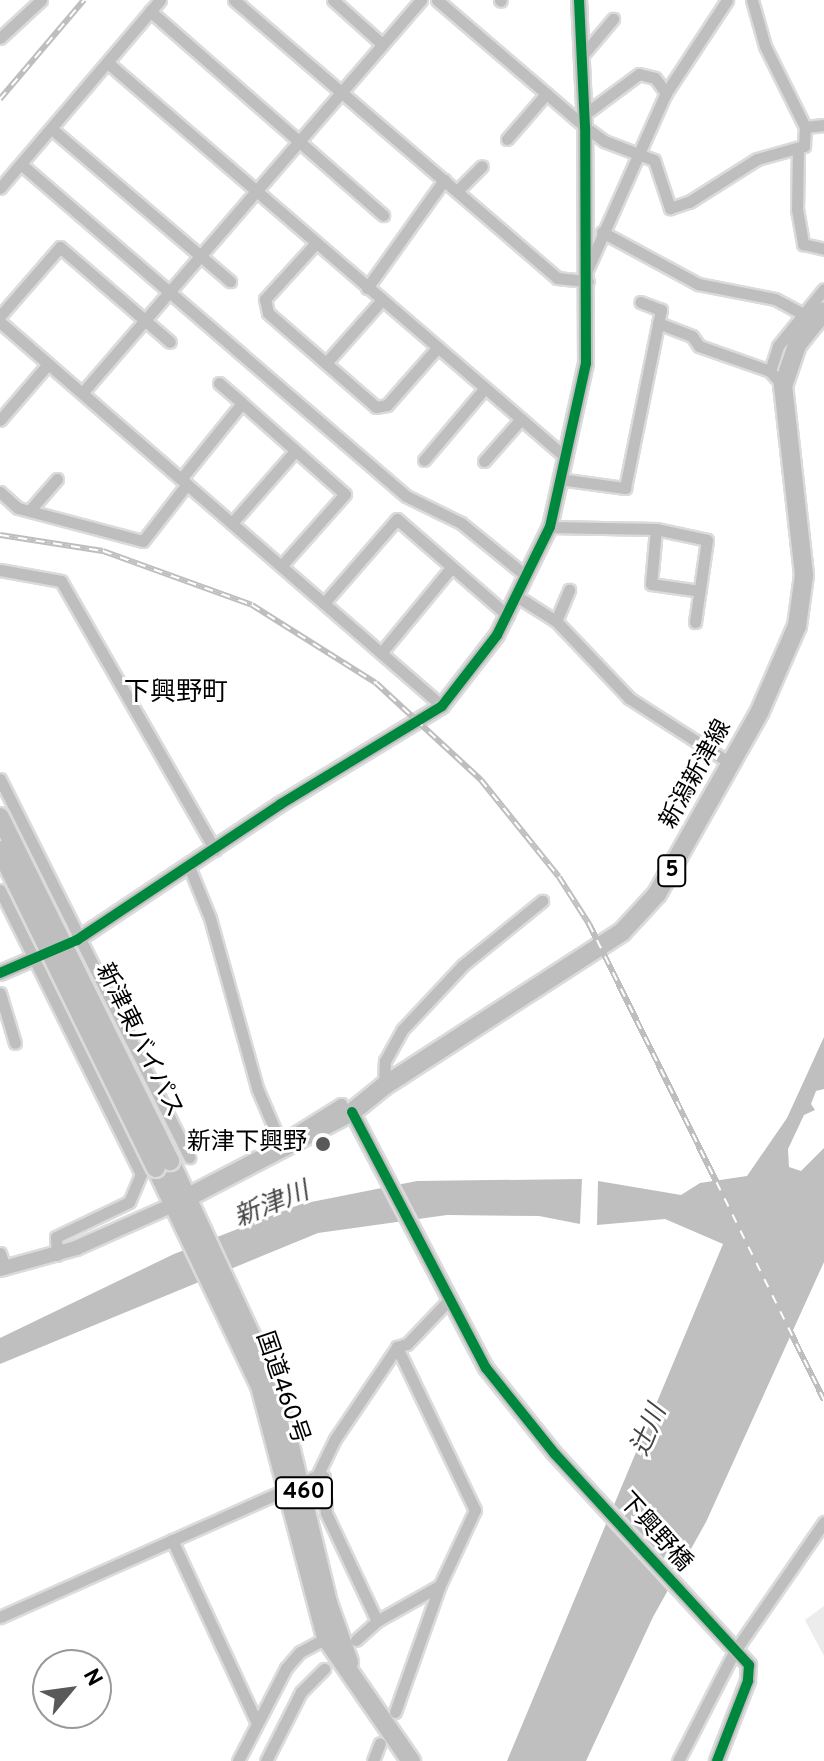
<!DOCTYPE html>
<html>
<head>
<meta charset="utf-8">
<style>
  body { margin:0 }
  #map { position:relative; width:824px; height:1761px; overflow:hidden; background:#fff; font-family:Overpass,"Noto Sans JP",sans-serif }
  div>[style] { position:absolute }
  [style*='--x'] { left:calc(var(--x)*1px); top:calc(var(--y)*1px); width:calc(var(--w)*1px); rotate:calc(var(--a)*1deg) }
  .green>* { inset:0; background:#ececec }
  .water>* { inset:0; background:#bfbfbf }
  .roads { filter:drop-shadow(2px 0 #dbdbdb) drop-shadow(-2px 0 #dbdbdb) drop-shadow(0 2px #dbdbdb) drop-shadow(0 -2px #dbdbdb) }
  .minor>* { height:11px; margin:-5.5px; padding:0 5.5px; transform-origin:5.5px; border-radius:5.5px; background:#bebebe }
  .tertiary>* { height:14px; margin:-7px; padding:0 7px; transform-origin:7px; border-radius:7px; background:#bebebe }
  .primary>* { height:18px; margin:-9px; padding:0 9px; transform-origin:9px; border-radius:9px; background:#bebebe }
  .trunk>* { height:18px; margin:-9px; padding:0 9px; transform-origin:9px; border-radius:9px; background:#bebebe }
  .rail>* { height:6px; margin-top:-3px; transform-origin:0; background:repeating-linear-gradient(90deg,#fff 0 9px,#bebebe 0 18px); box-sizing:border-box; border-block:2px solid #bebebe }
  .bridges { filter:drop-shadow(2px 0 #dbdbdb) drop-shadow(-2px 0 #dbdbdb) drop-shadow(0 2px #dbdbdb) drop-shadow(0 -2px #dbdbdb) }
  .trunk-bridge>* { height:18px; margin:-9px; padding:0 9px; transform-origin:9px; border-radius:9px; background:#bebebe }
  .cycleway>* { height:10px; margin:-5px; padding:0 5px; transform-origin:5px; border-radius:5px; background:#00873e }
  .dots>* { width:22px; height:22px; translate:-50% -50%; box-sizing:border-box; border:4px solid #fff; border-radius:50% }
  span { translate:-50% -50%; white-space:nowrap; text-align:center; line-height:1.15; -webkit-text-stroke:6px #fff; paint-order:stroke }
  .shield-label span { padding:2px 6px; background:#fff; border:2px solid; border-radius:6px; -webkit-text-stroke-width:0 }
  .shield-label { font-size:22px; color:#000; font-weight:700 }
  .street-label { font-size:24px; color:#000 }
  .poi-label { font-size:24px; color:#000 }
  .right { translate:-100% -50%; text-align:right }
  .neighbourhood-label { font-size:26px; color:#000 }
  .water-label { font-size:26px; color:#444; font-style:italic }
  .north { position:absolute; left:32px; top:1649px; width:80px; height:80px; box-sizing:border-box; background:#fff; border:2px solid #999; border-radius:50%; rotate:61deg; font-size:22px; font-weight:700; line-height:32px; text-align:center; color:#000 }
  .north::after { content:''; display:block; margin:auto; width:28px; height:36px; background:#595959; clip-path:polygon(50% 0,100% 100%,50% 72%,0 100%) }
</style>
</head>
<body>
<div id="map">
  <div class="green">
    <div style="clip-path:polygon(824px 1606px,824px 1656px,805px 1620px)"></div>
  </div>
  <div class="water">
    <div style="clip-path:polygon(824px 1037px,824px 1089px,816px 1091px,811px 1104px,815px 1110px,804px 1115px,788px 1149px,789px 1167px,801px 1171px,824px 1148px,824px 1262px,706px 1522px,653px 1617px,586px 1761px,507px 1761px,723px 1244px,665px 1219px,597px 1225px,598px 1181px,681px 1195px,700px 1183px,747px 1176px,787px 1118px)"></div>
    <div style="clip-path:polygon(582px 1179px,580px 1224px,539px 1216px,447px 1215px,318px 1233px,0 1364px,0 1338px,174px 1254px,301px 1204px,417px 1181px)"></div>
  </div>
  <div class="roads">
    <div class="minor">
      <div style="--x:234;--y:0;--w:426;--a:40.7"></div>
      <div style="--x:557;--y:278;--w:31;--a:6"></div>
      <div style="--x:333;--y:0;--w:66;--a:41.9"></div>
      <div style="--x:437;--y:0;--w:195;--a:40.6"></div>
      <div style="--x:585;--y:127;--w:24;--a:36"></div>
      <div style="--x:604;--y:141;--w:53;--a:20.8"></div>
      <div style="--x:654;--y:160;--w:51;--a:71.6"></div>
      <div style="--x:670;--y:208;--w:20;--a:-18"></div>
      <div style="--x:689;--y:202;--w:80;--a:-32.3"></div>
      <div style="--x:757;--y:159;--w:49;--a:-15.5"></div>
      <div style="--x:804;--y:146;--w:19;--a:-87"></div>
      <div style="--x:805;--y:127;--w:90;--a:-116.3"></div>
      <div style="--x:765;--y:46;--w:48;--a:-105.8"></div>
      <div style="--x:500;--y:0;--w:1;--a:45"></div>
      <div style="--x:150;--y:11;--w:310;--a:41.2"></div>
      <div style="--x:0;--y:38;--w:56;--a:-42.8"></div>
      <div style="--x:581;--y:57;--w:50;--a:-49.9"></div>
      <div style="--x:108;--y:63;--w:601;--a:40.75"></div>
      <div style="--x:585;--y:114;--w:67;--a:-36.5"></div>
      <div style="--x:639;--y:74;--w:16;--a:14"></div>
      <div style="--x:655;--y:78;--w:19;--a:54"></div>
      <div style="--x:805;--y:127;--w:19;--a:-6"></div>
      <div style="--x:53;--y:130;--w:233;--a:40.5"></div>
      <div style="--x:507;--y:139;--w:60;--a:-49.1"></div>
      <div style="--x:798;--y:148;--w:61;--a:90.9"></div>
      <div style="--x:797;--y:209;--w:36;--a:80"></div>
      <div style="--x:803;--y:244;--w:22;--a:13"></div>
      <div style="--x:22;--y:165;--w:507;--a:40.76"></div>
      <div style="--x:406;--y:496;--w:61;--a:26.1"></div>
      <div style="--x:461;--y:523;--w:82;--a:39.1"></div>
      <div style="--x:0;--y:188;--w:247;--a:-49.6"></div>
      <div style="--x:457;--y:191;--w:35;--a:-45"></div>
      <div style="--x:602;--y:232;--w:109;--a:28.4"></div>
      <div style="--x:698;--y:284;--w:78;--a:11"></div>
      <div style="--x:775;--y:299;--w:30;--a:28"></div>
      <div style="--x:316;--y:243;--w:76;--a:132.3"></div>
      <div style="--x:265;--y:299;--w:14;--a:78"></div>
      <div style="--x:268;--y:313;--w:143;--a:41"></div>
      <div style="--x:376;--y:407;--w:11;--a:-10"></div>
      <div style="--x:387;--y:405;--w:77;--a:-48.7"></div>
      <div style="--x:588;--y:268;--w:192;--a:-66"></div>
      <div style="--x:666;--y:93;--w:111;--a:-56.7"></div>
      <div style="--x:367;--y:288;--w:133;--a:-54.5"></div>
      <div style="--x:0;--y:316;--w:91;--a:-49"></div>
      <div style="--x:60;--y:247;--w:145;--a:40.8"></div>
      <div style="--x:0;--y:322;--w:586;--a:40.98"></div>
      <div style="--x:658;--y:323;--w:36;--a:21"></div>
      <div style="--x:692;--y:336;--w:12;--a:55"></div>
      <div style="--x:699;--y:346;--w:75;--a:19.4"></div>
      <div style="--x:326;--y:363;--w:84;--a:-48.4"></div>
      <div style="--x:219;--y:383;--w:30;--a:41"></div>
      <div style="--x:783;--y:386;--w:20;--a:-131"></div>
      <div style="--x:770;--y:371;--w:26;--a:-72"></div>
      <div style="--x:778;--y:346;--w:73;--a:-51.1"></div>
      <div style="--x:83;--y:392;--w:518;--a:-49.23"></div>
      <div style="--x:0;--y:420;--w:74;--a:-49.4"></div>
      <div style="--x:424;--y:460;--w:94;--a:-49.7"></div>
      <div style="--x:484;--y:461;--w:56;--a:-48.6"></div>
      <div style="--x:181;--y:479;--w:97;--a:-51.2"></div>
      <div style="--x:242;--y:403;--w:137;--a:41.5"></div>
      <div style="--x:345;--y:494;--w:96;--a:131.6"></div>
      <div style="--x:559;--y:479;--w:67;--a:7.8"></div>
      <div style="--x:625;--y:488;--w:182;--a:-78.6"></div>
      <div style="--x:661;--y:310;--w:22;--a:-159"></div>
      <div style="--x:0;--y:492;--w:24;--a:42"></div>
      <div style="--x:18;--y:508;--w:129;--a:14.8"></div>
      <div style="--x:143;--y:541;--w:72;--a:-52.3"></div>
      <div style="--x:30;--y:510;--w:41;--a:-48.9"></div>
      <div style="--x:232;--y:523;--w:96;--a:-48.8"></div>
      <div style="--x:550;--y:527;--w:106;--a:1.1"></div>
      <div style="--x:656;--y:529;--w:52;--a:12.2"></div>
      <div style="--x:707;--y:540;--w:83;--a:98.3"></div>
      <div style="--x:656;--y:529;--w:55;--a:95.2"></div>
      <div style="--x:651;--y:584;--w:49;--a:8.1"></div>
      <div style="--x:0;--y:570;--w:62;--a:10.2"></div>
      <div style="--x:61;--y:581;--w:310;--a:60.2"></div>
      <div style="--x:518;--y:597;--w:45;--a:32.3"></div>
      <div style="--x:556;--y:621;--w:106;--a:46.5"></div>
      <div style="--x:629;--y:698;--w:120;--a:32.8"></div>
      <div style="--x:324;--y:603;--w:111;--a:-49"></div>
      <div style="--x:397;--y:519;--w:147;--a:41.1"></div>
      <div style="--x:556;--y:621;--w:34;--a:-67"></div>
      <div style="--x:381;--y:653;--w:110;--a:-50.5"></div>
      <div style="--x:0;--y:779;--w:423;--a:63.4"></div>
      <div style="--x:190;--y:869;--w:53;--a:67.8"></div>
      <div style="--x:210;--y:918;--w:176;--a:74.5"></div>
      <div style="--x:257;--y:1088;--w:59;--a:66.9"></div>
      <div style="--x:280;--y:1142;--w:72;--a:-31.9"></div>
      <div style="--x:341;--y:1104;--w:12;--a:66"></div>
      <div style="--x:0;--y:890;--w:317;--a:63.6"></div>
      <div style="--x:141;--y:1174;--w:30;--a:113"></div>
      <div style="--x:129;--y:1202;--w:81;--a:154.4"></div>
      <div style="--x:56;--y:1237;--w:18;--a:87"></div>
      <div style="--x:0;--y:993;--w:52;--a:73.3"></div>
      <div style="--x:384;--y:1086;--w:25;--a:-88"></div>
      <div style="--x:385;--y:1061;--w:35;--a:-61"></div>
      <div style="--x:402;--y:1030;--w:89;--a:-46.8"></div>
      <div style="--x:463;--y:965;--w:102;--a:-39"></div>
      <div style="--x:0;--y:1253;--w:16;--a:72"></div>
      <div style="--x:317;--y:1476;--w:7;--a:8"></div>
      <div style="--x:324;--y:1477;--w:36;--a:87"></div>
      <div style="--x:326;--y:1513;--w:119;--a:64.7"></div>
      <div style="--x:172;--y:1540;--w:200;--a:65.1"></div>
      <div style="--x:0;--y:1617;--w:347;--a:-24"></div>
      <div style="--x:317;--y:1476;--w:41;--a:-64.1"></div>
      <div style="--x:335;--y:1439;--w:111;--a:-56"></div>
      <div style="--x:397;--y:1347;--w:10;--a:-17"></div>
      <div style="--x:407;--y:1344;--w:58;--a:-46.4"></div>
      <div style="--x:356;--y:1640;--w:28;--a:-42"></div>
      <div style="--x:377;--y:1621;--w:71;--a:-29.4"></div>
      <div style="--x:395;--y:1712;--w:135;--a:-70.5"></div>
      <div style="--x:440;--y:1585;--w:83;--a:-65"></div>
      <div style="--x:475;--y:1510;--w:181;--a:-115.6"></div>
      <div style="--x:238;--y:1761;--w:105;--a:-62.7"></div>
      <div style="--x:286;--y:1668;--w:21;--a:-49"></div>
      <div style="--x:300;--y:1652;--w:30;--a:-28"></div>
      <div style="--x:266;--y:1761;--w:77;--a:-63.1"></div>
      <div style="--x:301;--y:1692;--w:33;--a:-45"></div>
      <div style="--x:373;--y:1761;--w:19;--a:-69"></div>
      <div style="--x:678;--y:1761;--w:123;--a:-62.8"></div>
      <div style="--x:734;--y:1652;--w:158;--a:-55.3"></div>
    </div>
    <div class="tertiary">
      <div style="--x:0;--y:973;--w:84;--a:-23.2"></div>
      <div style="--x:77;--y:940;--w:245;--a:-33.7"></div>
      <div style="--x:281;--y:804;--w:188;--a:-31.3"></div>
      <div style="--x:442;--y:706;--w:90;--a:-52.2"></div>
      <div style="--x:497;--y:635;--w:120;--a:-63.9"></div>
      <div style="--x:550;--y:527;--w:168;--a:-77.6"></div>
      <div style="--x:586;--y:363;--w:236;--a:-90.2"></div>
      <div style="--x:585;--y:127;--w:127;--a:-92.7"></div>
      <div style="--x:352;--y:1112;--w:289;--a:62.4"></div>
      <div style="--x:486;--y:1368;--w:110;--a:51.3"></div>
      <div style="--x:555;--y:1454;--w:287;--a:47.4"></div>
      <div style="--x:749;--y:1665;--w:16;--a:94"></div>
      <div style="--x:748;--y:1681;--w:86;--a:111.2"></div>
      <div style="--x:0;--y:1269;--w:79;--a:-15.4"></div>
      <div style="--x:76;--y:1248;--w:108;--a:-24"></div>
    </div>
    <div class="primary">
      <div style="--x:175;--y:1204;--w:199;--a:-27.5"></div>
      <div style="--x:352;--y:1112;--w:41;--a:-39.1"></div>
      <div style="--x:384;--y:1086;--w:283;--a:-32.9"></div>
      <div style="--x:622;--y:932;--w:52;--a:-47.4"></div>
      <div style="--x:657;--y:894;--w:210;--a:-60.6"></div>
      <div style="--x:760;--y:711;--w:93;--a:-66.5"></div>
      <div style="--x:797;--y:626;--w:51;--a:-82.2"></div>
      <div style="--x:804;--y:575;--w:190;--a:-96.3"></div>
      <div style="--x:783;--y:386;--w:43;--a:-71.1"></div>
      <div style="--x:797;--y:345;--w:43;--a:-51.5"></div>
    </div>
    <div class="trunk">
      <div style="--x:170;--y:1161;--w:255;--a:65.1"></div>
      <div style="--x:277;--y:1392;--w:217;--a:76.4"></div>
      <div style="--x:328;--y:1603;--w:63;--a:70.4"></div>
      <div style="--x:156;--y:1168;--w:242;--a:64.5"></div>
      <div style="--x:260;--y:1386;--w:260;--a:75.3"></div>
      <div style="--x:326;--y:1638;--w:150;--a:55.4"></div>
    </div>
  </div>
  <div class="rail">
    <div style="--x:0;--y:99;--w:130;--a:-49.7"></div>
    <div style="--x:0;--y:535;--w:104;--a:8.8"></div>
    <div style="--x:103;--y:551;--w:158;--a:19.9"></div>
    <div style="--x:252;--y:605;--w:146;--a:32.2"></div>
    <div style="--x:376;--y:683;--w:143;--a:42.7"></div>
    <div style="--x:481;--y:780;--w:124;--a:51.2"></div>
    <div style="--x:559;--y:877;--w:56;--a:57.4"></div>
    <div style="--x:589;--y:924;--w:531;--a:63.72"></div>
  </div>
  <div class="bridges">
    <div class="trunk-bridge">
      <div style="--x:0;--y:817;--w:384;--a:63.7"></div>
      <div style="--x:0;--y:850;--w:354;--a:63.9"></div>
    </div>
  </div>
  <div class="cycleway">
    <div style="--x:0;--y:973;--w:84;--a:-23.2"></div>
    <div style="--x:77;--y:940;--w:245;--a:-33.7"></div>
    <div style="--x:281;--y:804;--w:188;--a:-31.3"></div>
    <div style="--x:442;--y:706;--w:90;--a:-52.2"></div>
    <div style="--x:497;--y:635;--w:120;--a:-63.9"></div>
    <div style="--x:550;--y:527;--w:168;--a:-77.6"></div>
    <div style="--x:586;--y:363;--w:236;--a:-90.2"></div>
    <div style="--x:585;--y:127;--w:127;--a:-92.7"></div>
    <div style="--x:352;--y:1112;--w:289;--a:62.4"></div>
    <div style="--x:486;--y:1368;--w:110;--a:51.3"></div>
    <div style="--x:555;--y:1454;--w:287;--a:47.4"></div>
    <div style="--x:749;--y:1665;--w:16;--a:94"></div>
    <div style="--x:748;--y:1681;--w:86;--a:111.2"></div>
  </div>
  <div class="dots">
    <div style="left:323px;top:1144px;background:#595959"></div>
  </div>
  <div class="shield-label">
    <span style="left:672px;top:871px">5</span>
    <span style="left:304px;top:1493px">460</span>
  </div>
  <div class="street-label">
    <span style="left:697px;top:775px;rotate:-61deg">新潟新津線</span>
    <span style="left:138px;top:1041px;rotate:64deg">新津東バイパス</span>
    <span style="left:281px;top:1388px;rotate:71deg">国道460号</span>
    <span style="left:654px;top:1533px;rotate:48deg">下興野橋</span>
  </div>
  <div class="poi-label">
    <span class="right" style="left:307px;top:1144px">新津下興野</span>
  </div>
  <div class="neighbourhood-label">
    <span style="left:176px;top:694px">下興野町</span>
  </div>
  <div class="water-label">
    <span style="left:272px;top:1206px;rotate:-22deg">新津川</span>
    <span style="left:650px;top:1431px;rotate:-67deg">辻川</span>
  </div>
  <div class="north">N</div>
</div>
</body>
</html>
